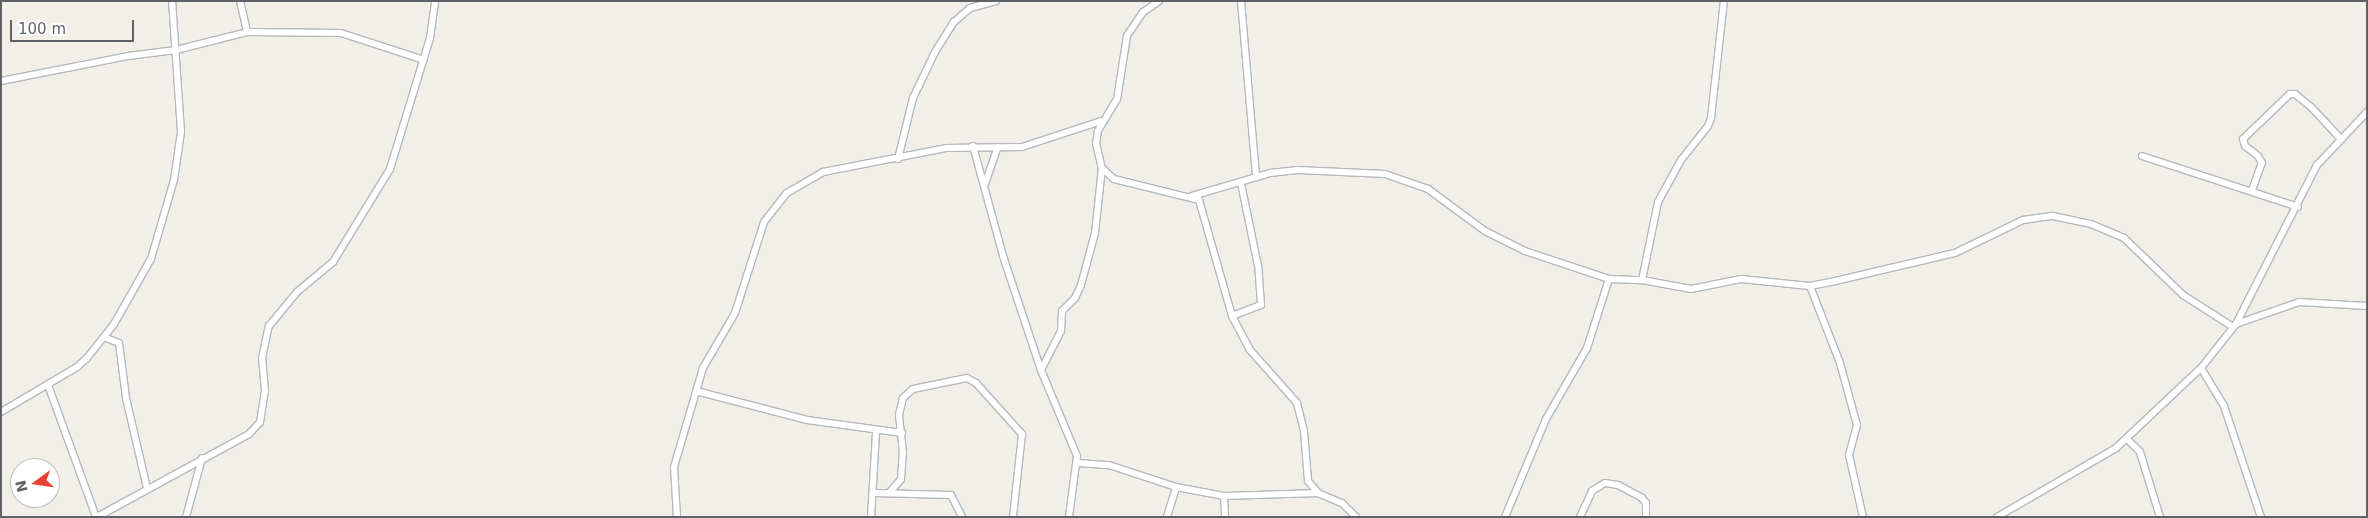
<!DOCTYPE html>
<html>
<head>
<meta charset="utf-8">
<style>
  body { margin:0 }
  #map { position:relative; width:2368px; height:518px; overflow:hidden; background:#f1efe8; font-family:"DejaVu Sans",sans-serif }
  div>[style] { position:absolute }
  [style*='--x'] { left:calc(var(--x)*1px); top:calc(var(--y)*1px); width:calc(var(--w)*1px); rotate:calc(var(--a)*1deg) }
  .roads { filter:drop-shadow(1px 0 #b5b8bc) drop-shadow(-1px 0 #b5b8bc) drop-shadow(0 1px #b5b8bc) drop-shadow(0 -1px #b5b8bc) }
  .minor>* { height:6px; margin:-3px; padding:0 3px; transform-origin:3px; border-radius:3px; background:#fff }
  span { translate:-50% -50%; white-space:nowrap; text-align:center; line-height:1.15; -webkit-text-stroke:4px #fff; paint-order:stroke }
  .frame { position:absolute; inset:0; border:2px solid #5f6368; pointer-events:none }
  .north { position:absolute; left:10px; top:458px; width:50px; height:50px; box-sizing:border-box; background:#fff; border:1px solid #bfc1c3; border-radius:50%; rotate:256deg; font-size:14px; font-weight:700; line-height:20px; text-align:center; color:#5f6368 }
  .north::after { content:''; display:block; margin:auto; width:18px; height:22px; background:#ea4335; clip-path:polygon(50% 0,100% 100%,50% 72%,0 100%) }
  .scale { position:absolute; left:10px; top:20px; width:124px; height:22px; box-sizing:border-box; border:2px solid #5f6368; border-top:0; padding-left:6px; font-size:15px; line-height:18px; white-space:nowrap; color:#5f6368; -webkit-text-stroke:4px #fff; paint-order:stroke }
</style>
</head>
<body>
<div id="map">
  <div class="roads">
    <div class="minor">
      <div style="--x:240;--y:1;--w:32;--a:77"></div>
      <div style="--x:1159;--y:1;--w:19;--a:145"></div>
      <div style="--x:1143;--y:12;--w:29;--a:124"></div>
      <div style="--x:1127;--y:36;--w:64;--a:99"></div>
      <div style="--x:1117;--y:99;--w:37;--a:121"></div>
      <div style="--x:1098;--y:131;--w:12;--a:99"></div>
      <div style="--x:1096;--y:143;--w:26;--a:77"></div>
      <div style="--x:1102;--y:168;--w:16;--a:43"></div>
      <div style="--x:1114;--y:179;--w:88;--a:13.9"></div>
      <div style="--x:1199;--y:200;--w:121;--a:74.1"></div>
      <div style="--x:1232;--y:316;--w:38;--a:62"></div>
      <div style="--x:1250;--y:350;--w:71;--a:48.4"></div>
      <div style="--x:1297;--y:403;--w:29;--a:76"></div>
      <div style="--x:1304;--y:431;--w:50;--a:85.4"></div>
      <div style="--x:1308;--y:481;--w:16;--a:50"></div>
      <div style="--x:1318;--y:493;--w:26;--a:23"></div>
      <div style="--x:1342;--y:503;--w:20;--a:45"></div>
      <div style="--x:1241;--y:1;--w:177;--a:85.1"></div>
      <div style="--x:1;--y:81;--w:129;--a:-11.1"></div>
      <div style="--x:128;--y:56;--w:48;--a:-7.1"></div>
      <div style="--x:176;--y:50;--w:73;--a:-14.2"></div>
      <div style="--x:247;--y:32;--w:94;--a:0.6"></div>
      <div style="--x:341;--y:33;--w:87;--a:18"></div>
      <div style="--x:973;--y:146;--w:114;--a:74.7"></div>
      <div style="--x:1003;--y:256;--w:120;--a:71.6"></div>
      <div style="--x:1041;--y:370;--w:93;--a:67.3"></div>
      <div style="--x:1077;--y:456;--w:62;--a:97.5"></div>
      <div style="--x:2142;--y:156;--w:164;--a:18.1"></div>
      <div style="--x:898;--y:159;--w:63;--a:-76.2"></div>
      <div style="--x:913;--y:98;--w:51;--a:-64.4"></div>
      <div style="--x:935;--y:52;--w:36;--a:-58"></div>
      <div style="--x:954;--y:22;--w:21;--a:-41"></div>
      <div style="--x:970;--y:8;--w:27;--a:-15"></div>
      <div style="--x:985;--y:184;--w:39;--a:-71"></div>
      <div style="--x:2252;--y:190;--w:29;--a:-70"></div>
      <div style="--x:2262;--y:163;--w:8;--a:-120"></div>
      <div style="--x:2258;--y:156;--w:16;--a:-142"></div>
      <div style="--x:2245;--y:146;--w:7;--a:-106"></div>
      <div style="--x:2243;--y:139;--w:65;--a:-43.8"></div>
      <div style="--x:2290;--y:94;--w:5;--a:0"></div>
      <div style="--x:2295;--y:94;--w:21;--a:39"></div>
      <div style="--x:2311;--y:107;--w:42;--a:46.9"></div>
      <div style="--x:1192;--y:196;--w:81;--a:-16.4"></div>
      <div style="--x:1270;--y:173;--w:28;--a:-6"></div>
      <div style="--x:1298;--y:170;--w:87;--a:2.6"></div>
      <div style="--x:1385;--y:174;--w:46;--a:19.2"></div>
      <div style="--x:1428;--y:189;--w:71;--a:36.4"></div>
      <div style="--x:1485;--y:231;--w:45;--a:26.6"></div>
      <div style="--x:1525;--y:251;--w:89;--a:18.4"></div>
      <div style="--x:1609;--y:279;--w:33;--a:2"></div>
      <div style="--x:1642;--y:280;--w:50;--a:10.4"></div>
      <div style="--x:1691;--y:289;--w:51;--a:-11.3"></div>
      <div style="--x:1741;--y:279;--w:69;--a:5.8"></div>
      <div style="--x:1810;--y:286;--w:21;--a:-11"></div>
      <div style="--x:1831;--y:282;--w:127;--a:-13.2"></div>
      <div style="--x:1955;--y:253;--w:76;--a:-25.9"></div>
      <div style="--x:2023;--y:220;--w:30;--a:-8"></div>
      <div style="--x:2053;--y:216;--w:39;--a:12"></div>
      <div style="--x:2091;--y:224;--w:36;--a:23"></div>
      <div style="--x:2124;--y:238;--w:82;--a:44"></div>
      <div style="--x:2183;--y:295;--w:59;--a:32.6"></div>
      <div style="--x:1642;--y:280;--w:80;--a:-78.4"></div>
      <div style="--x:1658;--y:202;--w:48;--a:-61.3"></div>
      <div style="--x:1681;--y:160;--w:43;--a:-51.5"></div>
      <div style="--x:1708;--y:126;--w:9;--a:-69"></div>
      <div style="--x:1711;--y:118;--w:118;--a:-83.7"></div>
      <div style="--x:1810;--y:286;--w:83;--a:68.7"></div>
      <div style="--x:1840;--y:363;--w:64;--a:74.7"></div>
      <div style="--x:1857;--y:425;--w:31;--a:105"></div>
      <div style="--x:1849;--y:455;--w:64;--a:77.3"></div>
      <div style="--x:1232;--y:316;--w:31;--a:-21"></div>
      <div style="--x:1261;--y:305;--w:39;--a:-94"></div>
      <div style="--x:1258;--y:266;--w:85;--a:-101.6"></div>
      <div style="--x:2236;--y:324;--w:67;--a:-19.2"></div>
      <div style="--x:2299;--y:302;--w:68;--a:3.4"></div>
      <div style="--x:104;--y:337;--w:16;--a:22"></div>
      <div style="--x:119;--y:343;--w:55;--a:82.7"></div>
      <div style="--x:126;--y:398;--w:92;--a:76.9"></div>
      <div style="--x:2201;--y:368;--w:44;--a:58.8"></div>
      <div style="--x:2224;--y:406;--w:117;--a:71.6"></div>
      <div style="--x:1041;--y:370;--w:44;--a:-62.9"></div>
      <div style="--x:1061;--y:331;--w:20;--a:-87"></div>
      <div style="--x:1062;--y:311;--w:18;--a:-45"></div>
      <div style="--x:1075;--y:298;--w:14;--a:-65"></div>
      <div style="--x:1081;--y:285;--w:54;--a:-74.9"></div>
      <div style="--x:1095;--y:233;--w:65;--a:-83.9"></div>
      <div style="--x:48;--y:385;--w:140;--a:70"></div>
      <div style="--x:696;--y:391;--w:115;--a:14.6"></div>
      <div style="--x:807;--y:420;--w:96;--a:7.8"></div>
      <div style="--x:1;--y:412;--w:88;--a:-30.6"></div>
      <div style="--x:77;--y:367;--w:13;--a:-42"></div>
      <div style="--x:87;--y:358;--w:43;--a:-51.5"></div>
      <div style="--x:114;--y:324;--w:75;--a:-60.4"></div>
      <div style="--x:151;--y:259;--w:82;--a:-73.8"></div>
      <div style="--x:174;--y:180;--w:49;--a:-81.7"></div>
      <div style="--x:181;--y:132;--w:131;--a:-93.9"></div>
      <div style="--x:2127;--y:439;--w:18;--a:45"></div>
      <div style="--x:2140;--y:452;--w:68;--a:72.9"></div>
      <div style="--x:1078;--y:463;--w:31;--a:4"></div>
      <div style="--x:1109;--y:465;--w:71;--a:18.2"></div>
      <div style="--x:1176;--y:487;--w:49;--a:10.6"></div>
      <div style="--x:1224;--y:496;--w:94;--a:-1.8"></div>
      <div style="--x:875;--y:493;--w:76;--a:1.5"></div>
      <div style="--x:951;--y:495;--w:25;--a:63"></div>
      <div style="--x:889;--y:493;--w:18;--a:-49"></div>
      <div style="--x:901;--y:479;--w:26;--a:-86"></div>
      <div style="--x:903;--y:453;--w:38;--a:-96"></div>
      <div style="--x:899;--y:415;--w:17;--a:-77"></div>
      <div style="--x:903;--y:398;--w:13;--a:-42"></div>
      <div style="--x:913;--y:389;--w:55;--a:-11.5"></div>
      <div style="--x:967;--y:378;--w:10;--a:29"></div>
      <div style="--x:976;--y:383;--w:69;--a:48"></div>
      <div style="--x:1022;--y:434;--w:83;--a:96.2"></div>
      <div style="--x:1224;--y:496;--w:21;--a:87"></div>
      <div style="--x:97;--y:517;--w:173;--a:-28.6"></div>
      <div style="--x:249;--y:434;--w:16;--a:-47"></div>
      <div style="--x:260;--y:422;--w:31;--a:-81"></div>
      <div style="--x:265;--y:391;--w:33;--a:-95"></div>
      <div style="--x:262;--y:358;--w:33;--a:-78"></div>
      <div style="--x:269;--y:326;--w:44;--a:-50.5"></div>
      <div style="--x:297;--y:292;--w:47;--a:-39.8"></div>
      <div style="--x:333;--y:262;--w:109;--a:-58.5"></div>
      <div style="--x:390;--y:169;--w:137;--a:-73"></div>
      <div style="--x:430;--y:38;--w:37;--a:-82"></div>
      <div style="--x:186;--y:517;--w:61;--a:-74.8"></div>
      <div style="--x:677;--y:517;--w:50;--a:-93.4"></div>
      <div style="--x:674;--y:467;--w:103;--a:-73.7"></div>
      <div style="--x:703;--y:368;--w:64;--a:-59.8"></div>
      <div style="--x:735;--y:313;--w:96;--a:-72.3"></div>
      <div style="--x:764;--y:222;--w:37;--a:-52"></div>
      <div style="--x:787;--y:193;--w:42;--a:-30.3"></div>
      <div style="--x:823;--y:172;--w:125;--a:-11"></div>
      <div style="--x:946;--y:148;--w:76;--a:-0.8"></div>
      <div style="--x:1022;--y:147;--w:83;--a:-18.2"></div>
      <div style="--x:871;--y:517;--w:85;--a:-86.6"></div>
      <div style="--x:1167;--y:517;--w:31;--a:-73"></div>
      <div style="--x:1505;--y:517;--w:106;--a:-67.3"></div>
      <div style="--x:1546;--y:419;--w:82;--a:-60"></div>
      <div style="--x:1587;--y:348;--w:72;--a:-72.3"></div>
      <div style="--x:1580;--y:517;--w:29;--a:-65"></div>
      <div style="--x:1592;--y:491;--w:15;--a:-32"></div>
      <div style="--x:1605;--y:483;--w:13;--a:9"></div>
      <div style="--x:1618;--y:485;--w:27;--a:28"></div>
      <div style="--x:1642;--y:498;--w:6;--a:51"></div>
      <div style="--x:1646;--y:503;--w:14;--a:90"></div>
      <div style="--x:1997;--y:517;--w:138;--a:-30.1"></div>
      <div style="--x:2116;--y:448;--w:117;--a:-43.3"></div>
      <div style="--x:2201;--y:368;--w:56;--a:-51.5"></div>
      <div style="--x:2236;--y:324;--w:178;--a:-63"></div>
      <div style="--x:2317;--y:165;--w:73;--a:-46.7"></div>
    </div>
  </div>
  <div class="frame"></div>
  <div class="north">N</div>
  <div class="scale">100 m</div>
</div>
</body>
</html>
